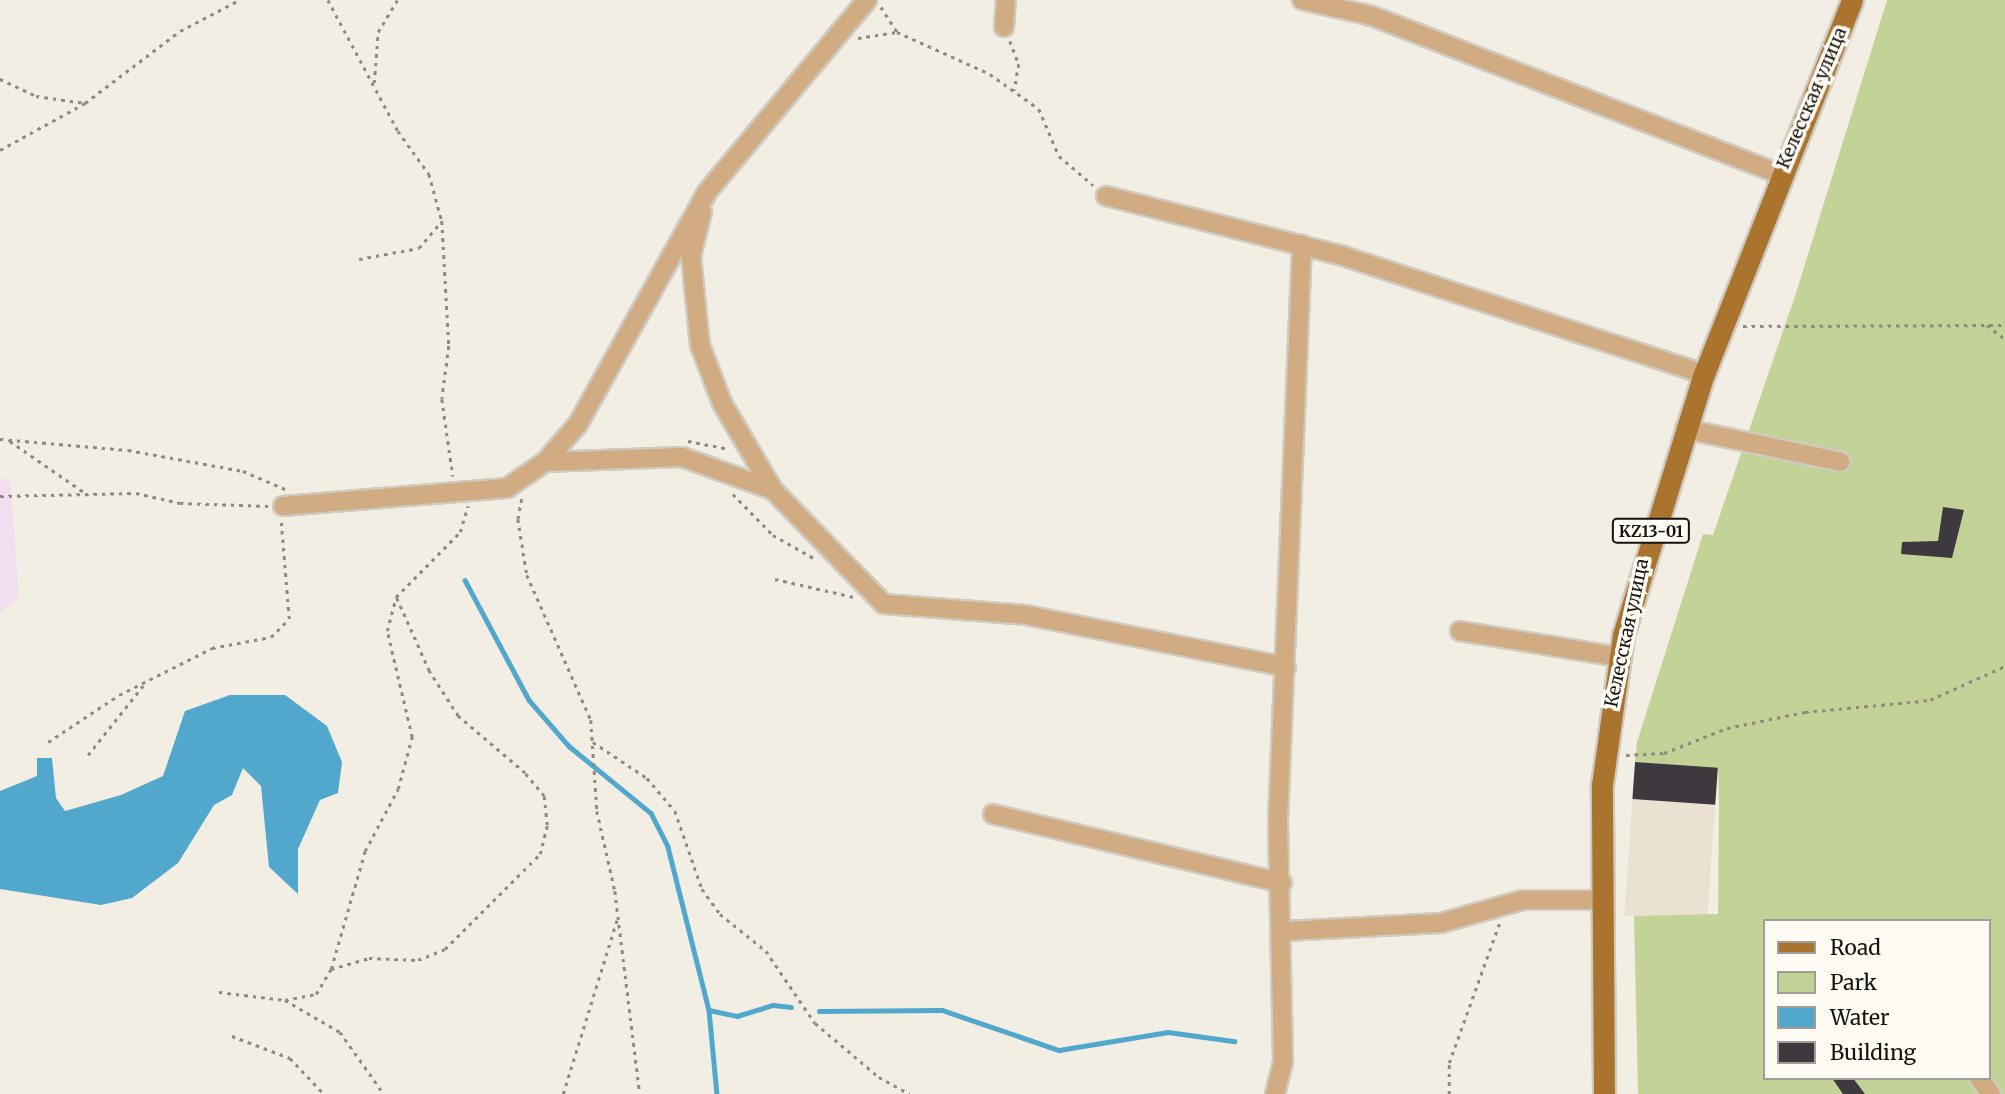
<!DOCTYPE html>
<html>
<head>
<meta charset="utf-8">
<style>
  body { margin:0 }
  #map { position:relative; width:2005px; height:1094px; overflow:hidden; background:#f3eee3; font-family:Merriweather,serif }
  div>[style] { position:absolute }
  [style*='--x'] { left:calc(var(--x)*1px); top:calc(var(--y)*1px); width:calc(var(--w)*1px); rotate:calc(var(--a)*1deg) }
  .built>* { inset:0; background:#eae1d0; transform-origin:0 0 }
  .industrial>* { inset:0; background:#f1deee }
  .green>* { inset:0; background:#c3d397 }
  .water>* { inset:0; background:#51a8cc }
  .stream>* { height:4.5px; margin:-2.25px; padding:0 2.25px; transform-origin:2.25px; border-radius:2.25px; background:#51a8cc }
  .building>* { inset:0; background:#3e383f; transform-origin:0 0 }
  .path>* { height:2.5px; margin-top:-1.25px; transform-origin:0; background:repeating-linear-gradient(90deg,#8d8a83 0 3.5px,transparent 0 8.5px) }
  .roads { filter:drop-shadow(2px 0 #cfcbc1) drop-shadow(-2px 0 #cfcbc1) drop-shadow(0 2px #cfcbc1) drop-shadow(0 -2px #cfcbc1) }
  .minor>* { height:18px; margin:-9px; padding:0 9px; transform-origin:9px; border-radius:9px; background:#d1ab81 }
  .major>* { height:21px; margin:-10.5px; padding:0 10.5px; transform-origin:10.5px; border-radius:10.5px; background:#aa742f }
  span { translate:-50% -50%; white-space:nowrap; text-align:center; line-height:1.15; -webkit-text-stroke:7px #fefbf5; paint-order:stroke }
  .shield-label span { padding:2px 5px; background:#fefbf5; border:2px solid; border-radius:5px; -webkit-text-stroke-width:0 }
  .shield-label { font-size:16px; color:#14130f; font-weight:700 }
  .street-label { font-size:18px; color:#14130f }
  .legend { position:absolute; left:1763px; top:919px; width:228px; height:161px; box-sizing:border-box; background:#fefbf5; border:2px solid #a09e99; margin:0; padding:9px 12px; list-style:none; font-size:21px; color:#14130f }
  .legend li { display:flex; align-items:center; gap:14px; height:35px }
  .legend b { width:35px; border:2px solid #a09e99 }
</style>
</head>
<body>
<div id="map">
  <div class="built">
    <div style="left:1635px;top:762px;width:83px;height:154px;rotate:4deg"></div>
  </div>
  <div class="industrial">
    <div style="clip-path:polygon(0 477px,10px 481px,19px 597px,0 613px)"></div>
  </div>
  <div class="green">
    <div style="clip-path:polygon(evenodd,1887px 0,2005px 0,2005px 1094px,1638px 1094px,1634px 916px,1718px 914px,1719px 803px,1718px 769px,1635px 762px,1637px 742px,1703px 534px,1713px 535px,1796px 293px,1887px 0,1765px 921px,1989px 921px,1989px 1078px,1765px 1078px,1765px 921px)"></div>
  </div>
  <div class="water">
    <div style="clip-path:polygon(230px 695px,285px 695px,327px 726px,342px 762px,338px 793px,320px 800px,298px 849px,298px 894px,269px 867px,261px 786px,243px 768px,232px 795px,214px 805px,178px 863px,132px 898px,101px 905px,0 889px,0 791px,37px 776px,37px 758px,52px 758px,56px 798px,65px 811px,121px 795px,163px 776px,185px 711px)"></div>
  </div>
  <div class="stream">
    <div style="--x:465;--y:580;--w:136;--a:61.9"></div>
    <div style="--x:529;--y:700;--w:61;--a:49"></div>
    <div style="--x:569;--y:746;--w:106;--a:39.3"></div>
    <div style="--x:651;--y:813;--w:38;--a:63"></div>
    <div style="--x:668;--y:847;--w:168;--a:75.9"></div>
    <div style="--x:709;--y:1010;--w:84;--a:84.6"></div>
    <div style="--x:709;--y:1010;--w:29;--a:12"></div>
    <div style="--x:737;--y:1016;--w:38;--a:-17"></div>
    <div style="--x:773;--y:1005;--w:18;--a:6"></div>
    <div style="--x:819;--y:1011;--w:123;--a:-0.5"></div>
    <div style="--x:942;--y:1010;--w:124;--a:18.9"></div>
    <div style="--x:1059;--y:1050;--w:110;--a:-9.4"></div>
    <div style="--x:1168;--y:1032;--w:67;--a:7.8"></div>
  </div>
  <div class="building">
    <div style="clip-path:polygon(1943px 507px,1964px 510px,1952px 558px,1901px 554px,1902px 542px,1938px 541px)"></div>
    <div style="left:1635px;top:762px;width:83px;height:37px;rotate:4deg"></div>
    <div style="clip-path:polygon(1832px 1078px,1853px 1078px,1865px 1094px,1843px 1094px)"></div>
  </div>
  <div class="path">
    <div style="--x:328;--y:0;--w:149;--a:61.9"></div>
    <div style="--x:398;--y:131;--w:53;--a:54.2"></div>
    <div style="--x:429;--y:174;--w:49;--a:74.5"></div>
    <div style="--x:442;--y:221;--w:125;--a:86.8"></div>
    <div style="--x:449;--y:346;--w:53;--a:97.5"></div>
    <div style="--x:442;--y:399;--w:78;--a:81.9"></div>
    <div style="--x:881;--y:7;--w:30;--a:57"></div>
    <div style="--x:897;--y:32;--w:102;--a:24.3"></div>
    <div style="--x:990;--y:74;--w:60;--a:35.5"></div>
    <div style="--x:1039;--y:109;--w:51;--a:66.9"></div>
    <div style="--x:1059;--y:156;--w:45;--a:40.5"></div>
    <div style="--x:858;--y:38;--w:39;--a:-9"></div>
    <div style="--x:1010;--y:41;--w:25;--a:69"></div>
    <div style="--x:1019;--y:64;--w:27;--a:100"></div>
    <div style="--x:0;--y:79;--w:40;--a:25"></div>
    <div style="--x:36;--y:96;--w:49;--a:8.1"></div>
    <div style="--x:374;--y:83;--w:51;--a:-85.5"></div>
    <div style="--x:378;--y:32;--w:37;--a:-59"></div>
    <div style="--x:0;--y:150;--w:97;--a:-28.9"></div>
    <div style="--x:85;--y:103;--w:119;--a:-37.2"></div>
    <div style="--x:180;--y:31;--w:67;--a:-27.7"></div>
    <div style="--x:359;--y:259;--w:61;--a:-10.4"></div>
    <div style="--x:419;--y:248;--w:35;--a:-50"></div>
    <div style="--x:1987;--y:325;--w:23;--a:38"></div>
    <div style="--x:1743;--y:326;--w:262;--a:-0.2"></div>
    <div style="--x:0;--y:439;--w:128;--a:4.9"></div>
    <div style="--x:128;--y:450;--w:117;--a:10.3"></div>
    <div style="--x:243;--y:471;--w:46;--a:23.2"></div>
    <div style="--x:10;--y:441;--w:95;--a:34.7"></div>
    <div style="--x:688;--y:441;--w:42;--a:11"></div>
    <div style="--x:733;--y:494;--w:57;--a:45.7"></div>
    <div style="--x:773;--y:535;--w:51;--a:29.6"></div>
    <div style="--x:0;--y:496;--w:136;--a:-1.3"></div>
    <div style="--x:136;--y:493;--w:45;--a:12.8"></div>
    <div style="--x:180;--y:503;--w:89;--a:1.9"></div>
    <div style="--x:522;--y:499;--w:20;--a:101"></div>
    <div style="--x:518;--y:519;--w:57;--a:80.9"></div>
    <div style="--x:527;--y:575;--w:158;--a:66.2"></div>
    <div style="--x:591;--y:720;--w:91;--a:86.2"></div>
    <div style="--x:597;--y:811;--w:82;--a:77.3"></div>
    <div style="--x:615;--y:891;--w:205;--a:83"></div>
    <div style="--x:775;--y:579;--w:81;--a:12.8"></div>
    <div style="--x:48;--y:742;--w:85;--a:-33.5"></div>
    <div style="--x:119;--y:695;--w:104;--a:-26.8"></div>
    <div style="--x:212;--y:648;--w:60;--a:-10.6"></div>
    <div style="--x:271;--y:637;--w:25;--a:-45"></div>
    <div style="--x:289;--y:619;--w:97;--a:-94.7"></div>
    <div style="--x:593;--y:742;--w:65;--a:33.7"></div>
    <div style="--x:647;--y:778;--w:43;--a:49.7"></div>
    <div style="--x:675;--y:811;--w:83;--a:70.9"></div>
    <div style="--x:702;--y:889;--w:31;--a:54"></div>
    <div style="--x:720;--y:914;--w:59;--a:38.8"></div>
    <div style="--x:766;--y:951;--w:87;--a:55.8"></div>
    <div style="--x:815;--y:1023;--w:84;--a:40.2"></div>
    <div style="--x:879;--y:1077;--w:35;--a:29"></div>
    <div style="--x:88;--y:755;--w:92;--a:-51.6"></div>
    <div style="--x:1626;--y:755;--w:38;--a:-3"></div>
    <div style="--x:1664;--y:753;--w:68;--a:-21.6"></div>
    <div style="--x:1727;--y:728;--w:80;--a:-11.6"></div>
    <div style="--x:1805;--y:712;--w:126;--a:-5.5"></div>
    <div style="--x:1930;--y:700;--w:82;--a:-24.4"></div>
    <div style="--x:331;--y:969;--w:40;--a:-16"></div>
    <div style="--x:369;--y:958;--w:49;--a:2.3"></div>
    <div style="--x:418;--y:960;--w:29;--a:-22"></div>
    <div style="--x:445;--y:949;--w:134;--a:-45"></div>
    <div style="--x:540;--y:854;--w:30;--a:-76"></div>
    <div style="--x:547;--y:825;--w:29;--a:-96"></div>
    <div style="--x:544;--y:796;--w:30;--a:-130"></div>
    <div style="--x:525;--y:773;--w:88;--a:-139.6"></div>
    <div style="--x:458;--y:716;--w:54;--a:-122.8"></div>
    <div style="--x:429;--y:671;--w:81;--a:-114"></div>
    <div style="--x:219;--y:992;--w:66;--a:6.9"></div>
    <div style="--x:285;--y:1000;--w:32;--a:-11"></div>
    <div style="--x:316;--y:994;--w:29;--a:-59"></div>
    <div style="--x:331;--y:969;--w:123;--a:-73.9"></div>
    <div style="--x:365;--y:851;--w:70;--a:-62"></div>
    <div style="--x:398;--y:789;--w:54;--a:-74.9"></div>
    <div style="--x:412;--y:737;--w:109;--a:-103.3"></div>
    <div style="--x:387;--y:631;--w:35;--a:-75"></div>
    <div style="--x:396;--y:597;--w:91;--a:-45.4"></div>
    <div style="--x:460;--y:532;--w:27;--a:-73"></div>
    <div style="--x:285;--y:1000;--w:64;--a:30.2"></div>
    <div style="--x:340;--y:1032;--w:76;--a:54.6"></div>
    <div style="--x:232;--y:1036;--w:62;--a:20.8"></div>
    <div style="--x:290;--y:1058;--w:50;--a:46.6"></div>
    <div style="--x:563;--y:1094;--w:182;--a:-72.8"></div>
    <div style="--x:1449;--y:1094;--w:31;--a:-90"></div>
    <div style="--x:1449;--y:1063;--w:148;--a:-70.2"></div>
  </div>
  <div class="roads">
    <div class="minor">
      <div style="--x:1302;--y:0;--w:72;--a:12.9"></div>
      <div style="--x:1372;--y:16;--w:438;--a:21.2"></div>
      <div style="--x:1004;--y:27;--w:27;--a:-86"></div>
      <div style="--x:1106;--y:196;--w:244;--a:14.2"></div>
      <div style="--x:1343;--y:256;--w:380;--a:18.1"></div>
      <div style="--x:702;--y:212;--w:45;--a:104"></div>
      <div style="--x:691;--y:256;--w:89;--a:84.2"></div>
      <div style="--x:700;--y:345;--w:62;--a:69.2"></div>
      <div style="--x:722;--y:403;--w:101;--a:59.6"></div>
      <div style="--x:1685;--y:429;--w:159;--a:11.9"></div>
      <div style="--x:545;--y:462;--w:137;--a:-2.1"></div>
      <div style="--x:682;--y:457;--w:97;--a:19.9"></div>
      <div style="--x:773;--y:490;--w:159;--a:45.8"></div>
      <div style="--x:884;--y:604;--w:142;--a:4.4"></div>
      <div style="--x:1026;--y:615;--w:265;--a:11.3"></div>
      <div style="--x:283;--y:506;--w:225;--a:-4.6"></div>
      <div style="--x:507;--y:488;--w:46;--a:-34.4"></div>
      <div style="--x:545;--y:462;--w:50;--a:-49"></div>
      <div style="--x:578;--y:424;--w:265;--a:-60.9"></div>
      <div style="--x:707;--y:192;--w:250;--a:-50.2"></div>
      <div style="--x:1460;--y:631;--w:161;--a:9.3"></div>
      <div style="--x:993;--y:814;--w:297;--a:13.4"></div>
      <div style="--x:1285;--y:931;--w:156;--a:-2.9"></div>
      <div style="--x:1441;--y:923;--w:85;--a:-15.7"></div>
      <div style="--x:1523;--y:900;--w:77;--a:0"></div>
      <div style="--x:1979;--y:1078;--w:20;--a:53"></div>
      <div style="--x:1275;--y:1094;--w:34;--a:-76"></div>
      <div style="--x:1283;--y:1061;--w:241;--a:-91.2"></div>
      <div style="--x:1278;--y:820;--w:576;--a:-87.61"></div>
    </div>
    <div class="major">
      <div style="--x:1604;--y:1094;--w:309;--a:-90.4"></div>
      <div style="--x:1602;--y:785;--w:151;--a:-82"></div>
      <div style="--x:1623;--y:635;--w:273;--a:-72.8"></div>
      <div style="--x:1704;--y:374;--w:402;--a:-68.4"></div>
    </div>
  </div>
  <div class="shield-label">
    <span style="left:1651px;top:531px">KZ13-01</span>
  </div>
  <div class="street-label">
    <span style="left:1812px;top:98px;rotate:-67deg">Келесская улица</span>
    <span style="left:1627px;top:633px;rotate:-78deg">Келесская улица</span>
  </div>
  <ul class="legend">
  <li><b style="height:9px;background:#aa742f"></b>Road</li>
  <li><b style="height:19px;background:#c3d397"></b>Park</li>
  <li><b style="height:19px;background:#51a8cc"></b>Water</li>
  <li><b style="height:19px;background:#3e383f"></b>Building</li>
  </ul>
</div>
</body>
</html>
